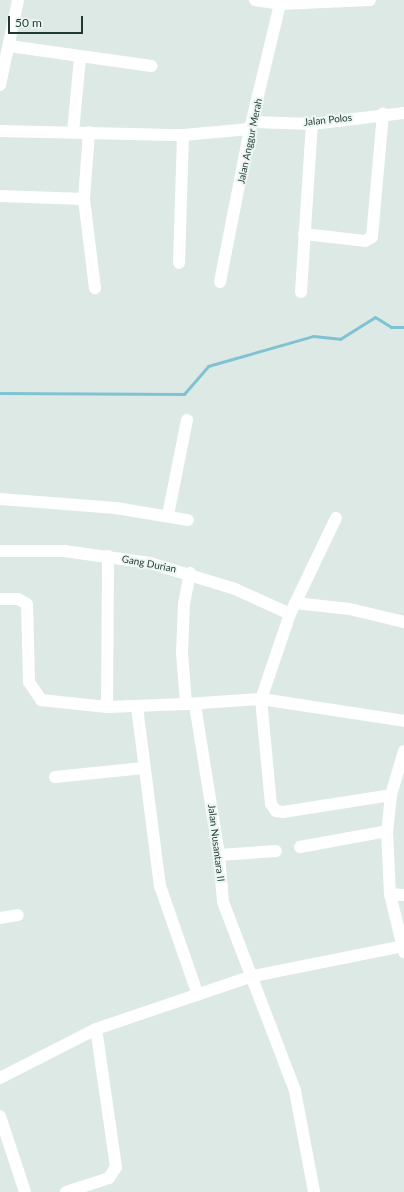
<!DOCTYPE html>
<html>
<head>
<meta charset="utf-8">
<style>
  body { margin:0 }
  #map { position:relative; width:404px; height:1192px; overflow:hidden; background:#dce9e4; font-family:Lato,sans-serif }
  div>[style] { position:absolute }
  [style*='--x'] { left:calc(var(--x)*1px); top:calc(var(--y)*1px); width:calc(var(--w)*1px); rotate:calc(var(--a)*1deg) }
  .stream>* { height:3px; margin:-1.5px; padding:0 1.5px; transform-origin:1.5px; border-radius:1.5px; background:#81c2d2 }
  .minor>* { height:12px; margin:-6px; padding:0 6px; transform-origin:6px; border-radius:6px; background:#fff }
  span { translate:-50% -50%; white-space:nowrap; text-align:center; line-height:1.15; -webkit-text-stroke:4px #edf6f2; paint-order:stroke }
  .street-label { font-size:10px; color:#1e3933 }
  .scale { position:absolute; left:8px; top:16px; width:75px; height:18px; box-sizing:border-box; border:2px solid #1e3933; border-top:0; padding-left:5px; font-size:12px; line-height:14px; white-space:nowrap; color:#1e3933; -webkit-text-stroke:3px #edf6f2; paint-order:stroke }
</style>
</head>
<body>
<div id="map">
  <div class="stream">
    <div style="--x:0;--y:393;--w:184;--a:0.3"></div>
    <div style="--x:184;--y:394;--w:37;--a:-49"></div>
    <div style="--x:208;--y:366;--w:109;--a:-15.9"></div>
    <div style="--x:313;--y:336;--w:27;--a:6"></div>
    <div style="--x:340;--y:339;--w:41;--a:-32.2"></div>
    <div style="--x:375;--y:317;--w:19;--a:32"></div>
    <div style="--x:391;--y:327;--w:13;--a:0"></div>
  </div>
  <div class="minor">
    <div style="--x:255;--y:0;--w:25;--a:9"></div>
    <div style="--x:280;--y:4;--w:90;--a:-2.5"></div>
    <div style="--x:9;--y:46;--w:144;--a:8"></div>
    <div style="--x:0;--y:85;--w:87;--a:-78"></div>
    <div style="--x:252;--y:122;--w:60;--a:1.9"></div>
    <div style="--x:312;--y:124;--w:93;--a:-6.8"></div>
    <div style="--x:0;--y:131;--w:183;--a:1.3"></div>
    <div style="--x:183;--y:135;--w:67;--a:-5.1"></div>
    <div style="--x:73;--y:132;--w:74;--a:-84.6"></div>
    <div style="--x:0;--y:196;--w:84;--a:2"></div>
    <div style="--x:84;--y:199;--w:67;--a:-85.7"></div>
    <div style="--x:84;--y:199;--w:90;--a:83"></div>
    <div style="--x:304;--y:234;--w:61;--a:6.5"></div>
    <div style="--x:365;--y:241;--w:8;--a:-30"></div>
    <div style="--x:372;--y:237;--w:124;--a:-84.9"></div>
    <div style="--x:179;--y:263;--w:128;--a:-88.2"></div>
    <div style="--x:220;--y:282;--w:156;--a:-78.9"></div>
    <div style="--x:250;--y:129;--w:133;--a:-76.5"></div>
    <div style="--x:301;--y:292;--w:168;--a:-86.3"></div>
    <div style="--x:0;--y:499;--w:116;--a:4.4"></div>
    <div style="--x:116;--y:508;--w:73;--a:9.5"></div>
    <div style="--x:168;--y:515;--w:97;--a:-78.7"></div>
    <div style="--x:336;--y:518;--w:106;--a:115.6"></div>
    <div style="--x:290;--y:614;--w:90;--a:108.8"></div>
    <div style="--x:261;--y:699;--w:105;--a:84.6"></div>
    <div style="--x:271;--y:804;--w:9;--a:54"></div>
    <div style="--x:276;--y:811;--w:7;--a:8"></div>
    <div style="--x:283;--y:812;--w:109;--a:-8.9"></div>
    <div style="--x:0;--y:551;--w:64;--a:0"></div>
    <div style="--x:64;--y:551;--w:87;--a:7.9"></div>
    <div style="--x:150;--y:563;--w:89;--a:17"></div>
    <div style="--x:235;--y:589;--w:60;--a:24.4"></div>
    <div style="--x:190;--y:573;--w:32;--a:101"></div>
    <div style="--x:184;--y:604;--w:49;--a:92.3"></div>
    <div style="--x:182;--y:653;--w:51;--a:85.5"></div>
    <div style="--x:186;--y:704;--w:75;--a:-3.8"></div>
    <div style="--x:261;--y:699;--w:145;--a:8.7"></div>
    <div style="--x:0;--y:599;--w:18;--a:0"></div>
    <div style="--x:18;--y:599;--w:10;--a:29"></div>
    <div style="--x:27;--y:604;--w:78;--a:88.5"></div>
    <div style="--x:29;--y:682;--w:22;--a:56"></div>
    <div style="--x:41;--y:700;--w:66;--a:6.1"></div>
    <div style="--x:107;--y:707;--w:79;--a:-2.2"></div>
    <div style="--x:295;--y:603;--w:55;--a:6.2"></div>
    <div style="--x:350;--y:609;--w:56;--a:13.5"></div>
    <div style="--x:195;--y:705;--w:152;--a:80.9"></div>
    <div style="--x:219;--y:855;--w:47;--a:85.1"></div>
    <div style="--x:223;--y:902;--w:202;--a:69.1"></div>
    <div style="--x:295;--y:1091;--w:103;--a:79.3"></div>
    <div style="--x:107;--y:707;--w:151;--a:-89.6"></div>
    <div style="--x:137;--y:707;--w:180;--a:82.7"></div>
    <div style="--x:160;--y:886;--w:115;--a:70.8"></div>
    <div style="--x:404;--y:751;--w:46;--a:106.5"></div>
    <div style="--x:391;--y:795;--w:36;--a:96"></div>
    <div style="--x:387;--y:831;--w:63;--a:87.3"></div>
    <div style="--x:390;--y:894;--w:60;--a:76.4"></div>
    <div style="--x:55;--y:777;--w:89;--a:-5.8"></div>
    <div style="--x:300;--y:847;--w:88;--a:-10.4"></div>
    <div style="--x:219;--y:855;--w:57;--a:-4"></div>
    <div style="--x:390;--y:894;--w:14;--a:4"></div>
    <div style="--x:0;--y:918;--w:18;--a:-9"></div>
    <div style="--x:0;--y:1078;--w:108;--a:-27"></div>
    <div style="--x:96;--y:1029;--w:166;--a:-18.7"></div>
    <div style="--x:253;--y:976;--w:153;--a:-11.3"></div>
    <div style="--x:0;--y:1116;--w:80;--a:71.8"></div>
    <div style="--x:66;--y:1192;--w:45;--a:-18"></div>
    <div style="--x:109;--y:1178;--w:13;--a:-58"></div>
    <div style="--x:116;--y:1167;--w:139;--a:-98.2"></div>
  </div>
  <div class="street-label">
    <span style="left:328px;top:120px;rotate:-6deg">Jalan Polos</span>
    <span style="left:250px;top:141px;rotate:-78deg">Jalan Anggur Merah</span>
    <span style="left:149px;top:564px;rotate:11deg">Gang Durian</span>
    <span style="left:216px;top:843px;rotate:83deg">Jalan Nusantara II</span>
  </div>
  <div class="scale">50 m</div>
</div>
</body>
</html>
